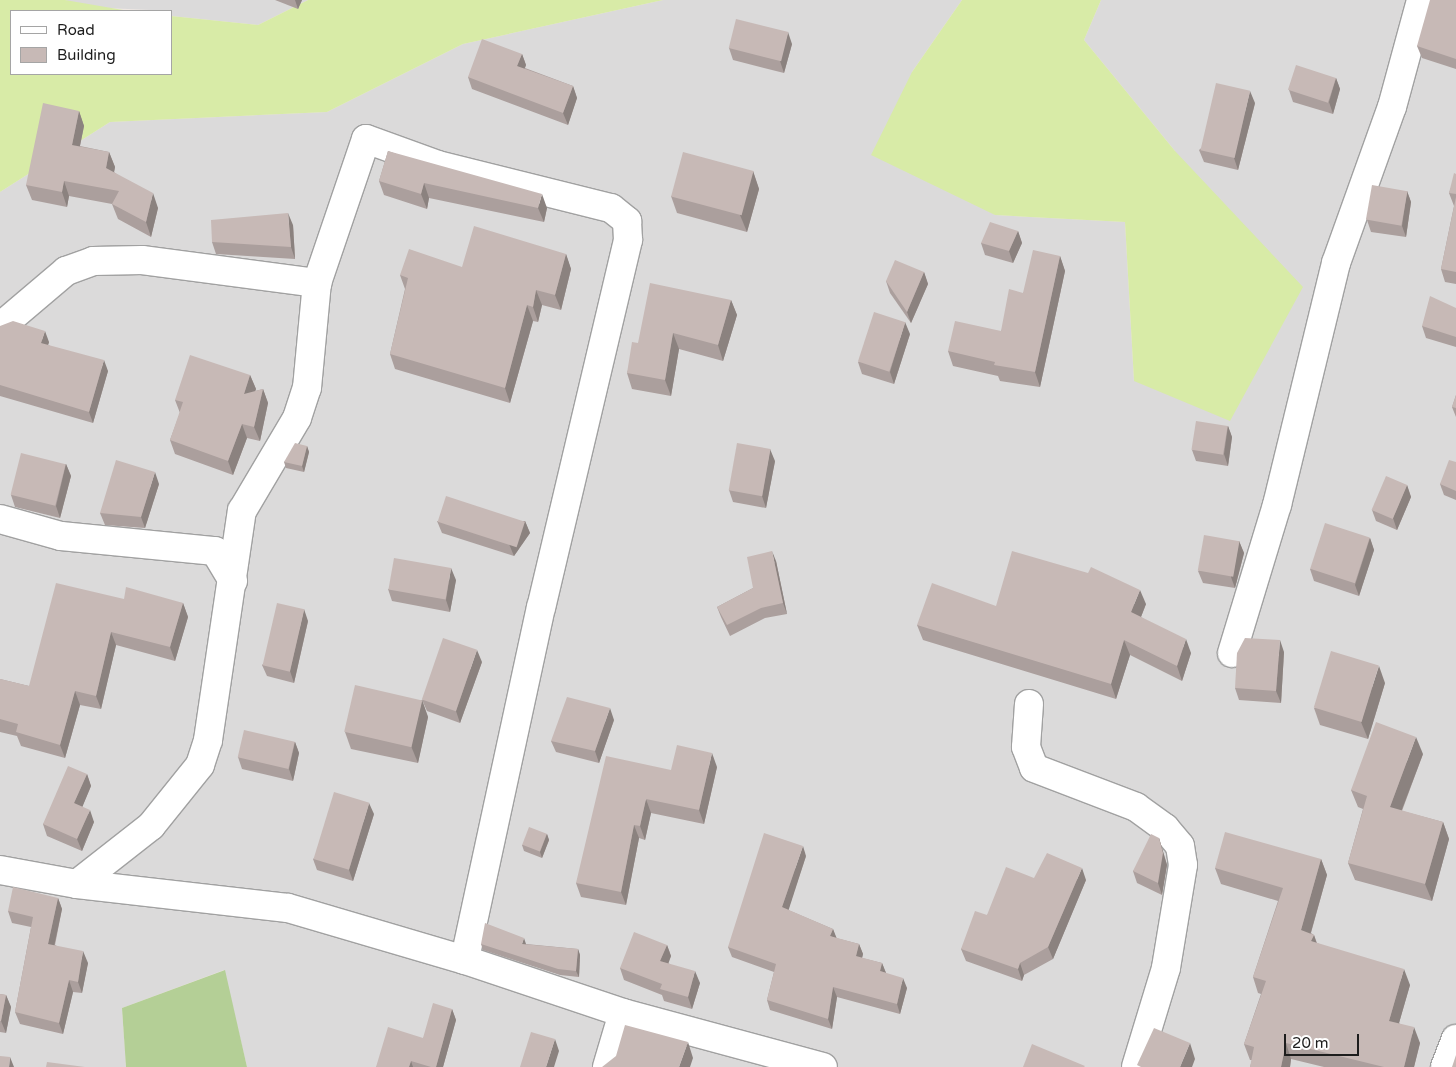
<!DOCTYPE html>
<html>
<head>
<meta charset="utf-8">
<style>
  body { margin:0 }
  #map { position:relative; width:1456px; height:1067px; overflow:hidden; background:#efe8e3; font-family:"Varela Round",sans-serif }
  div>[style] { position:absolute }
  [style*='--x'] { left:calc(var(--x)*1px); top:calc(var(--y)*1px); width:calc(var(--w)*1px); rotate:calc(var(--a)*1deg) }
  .residential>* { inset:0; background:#dbdada }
  .grass>* { inset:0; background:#d8eba7 }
  .forest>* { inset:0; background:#b4cf96 }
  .roads { filter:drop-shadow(1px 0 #a1a1a1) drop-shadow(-1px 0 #a1a1a1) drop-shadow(0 1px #a1a1a1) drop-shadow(0 -1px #a1a1a1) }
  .minor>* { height:28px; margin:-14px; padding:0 14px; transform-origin:14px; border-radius:14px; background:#fff }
  .wall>* { inset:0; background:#ab9f9d }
  .shaded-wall>* { inset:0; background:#8b827f }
  .building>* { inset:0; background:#c7b9b6; transform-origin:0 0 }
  span { translate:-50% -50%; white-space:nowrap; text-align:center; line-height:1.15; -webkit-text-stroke:5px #fff; paint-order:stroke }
  .legend { position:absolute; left:10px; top:10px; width:162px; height:65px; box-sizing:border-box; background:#fff; border:1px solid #a5a5a5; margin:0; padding:6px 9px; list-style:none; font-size:15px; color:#1d1d1d }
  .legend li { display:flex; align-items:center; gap:10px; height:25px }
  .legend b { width:25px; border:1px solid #a5a5a5 }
  .scale { position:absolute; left:1284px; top:1034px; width:75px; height:22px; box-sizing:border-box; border:2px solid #1d1d1d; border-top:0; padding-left:6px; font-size:15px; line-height:18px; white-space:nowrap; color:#1d1d1d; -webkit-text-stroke:4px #fff; paint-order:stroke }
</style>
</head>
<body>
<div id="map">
  <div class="residential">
    <div style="clip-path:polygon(65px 0,308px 0,258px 25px,171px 16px,171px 11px,85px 7px)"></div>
    <div style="clip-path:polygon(663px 0,962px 0,912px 72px,995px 215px,1125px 222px,1134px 381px,1175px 151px,1084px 40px,1101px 0,1456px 0,1456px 1067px,247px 1067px,224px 970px,122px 1008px,126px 1067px,0 1067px,0 192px,110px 122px,327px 112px,463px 44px)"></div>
  </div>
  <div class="grass">
    <div style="clip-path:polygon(0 0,65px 0,129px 11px,11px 11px,11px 74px,171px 74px,171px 16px,258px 25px,308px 0,663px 0,463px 44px,327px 112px,110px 122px,0 192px)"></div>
    <div style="clip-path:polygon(962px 0,1101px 0,1084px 40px,1175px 151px,1303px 287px,1230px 421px,1134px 381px,1125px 222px,995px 215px,871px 155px,912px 72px)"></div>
  </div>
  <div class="forest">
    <div style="clip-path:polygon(225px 970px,247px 1067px,126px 1067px,122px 1008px)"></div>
  </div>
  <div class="roads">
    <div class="minor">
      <div style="--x:0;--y:327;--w:87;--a:-40.3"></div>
      <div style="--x:66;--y:271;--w:29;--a:-20"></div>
      <div style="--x:93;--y:261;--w:49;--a:-1.2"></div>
      <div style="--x:142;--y:260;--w:177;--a:7.5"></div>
      <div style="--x:0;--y:519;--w:63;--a:15.6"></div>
      <div style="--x:61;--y:536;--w:155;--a:5.6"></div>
      <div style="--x:215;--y:551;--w:35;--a:59"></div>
      <div style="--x:1232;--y:653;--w:155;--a:-73.1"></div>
      <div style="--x:1277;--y:505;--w:249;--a:-76.3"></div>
      <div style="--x:1336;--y:263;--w:166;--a:-70.3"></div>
      <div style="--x:1392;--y:107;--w:111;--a:-74.8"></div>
      <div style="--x:1029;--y:704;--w:43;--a:94"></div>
      <div style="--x:1026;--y:747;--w:22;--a:69"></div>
      <div style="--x:1034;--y:768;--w:109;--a:20.9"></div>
      <div style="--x:1136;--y:807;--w:36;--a:36"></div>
      <div style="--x:1165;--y:828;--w:23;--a:50"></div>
      <div style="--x:1180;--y:846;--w:19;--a:81"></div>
      <div style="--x:1183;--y:865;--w:104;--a:99.4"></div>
      <div style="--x:1166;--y:968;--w:103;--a:106.9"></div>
      <div style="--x:0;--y:870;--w:78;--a:10.3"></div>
      <div style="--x:77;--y:884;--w:212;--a:6.5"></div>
      <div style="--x:288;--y:908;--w:184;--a:16.4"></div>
      <div style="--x:465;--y:960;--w:167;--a:18.5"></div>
      <div style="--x:623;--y:1013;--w:207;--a:15.1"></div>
      <div style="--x:77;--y:884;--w:94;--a:-38.1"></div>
      <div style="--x:151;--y:826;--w:78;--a:-51.2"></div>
      <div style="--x:200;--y:765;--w:26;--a:-72"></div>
      <div style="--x:208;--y:740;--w:232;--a:-81.6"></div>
      <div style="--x:242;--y:511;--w:108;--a:-59.4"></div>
      <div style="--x:297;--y:418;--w:32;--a:-72"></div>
      <div style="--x:307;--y:388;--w:105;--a:-84.6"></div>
      <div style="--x:317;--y:283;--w:152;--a:-71.2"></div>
      <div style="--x:366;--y:139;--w:77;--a:19.9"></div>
      <div style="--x:438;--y:165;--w:178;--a:14"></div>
      <div style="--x:611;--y:208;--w:21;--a:39"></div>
      <div style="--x:627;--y:221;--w:19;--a:87"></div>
      <div style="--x:628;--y:240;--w:377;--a:103.3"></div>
      <div style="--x:541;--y:607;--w:361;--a:102.2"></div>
      <div style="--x:607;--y:1067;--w:56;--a:-73.5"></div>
      <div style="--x:1445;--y:1067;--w:30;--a:-69"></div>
    </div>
  </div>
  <div class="wall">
    <div style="clip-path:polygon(275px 0,302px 0,298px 9px)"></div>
    <div style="clip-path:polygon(1456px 0,1456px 69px,1422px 58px,1417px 46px)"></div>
    <div style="clip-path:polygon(792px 44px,784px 73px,733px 60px,729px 48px)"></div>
    <div style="clip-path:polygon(522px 54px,526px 65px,525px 68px,573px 86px,577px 98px,568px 125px,472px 89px,468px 77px)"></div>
    <div style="clip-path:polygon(1336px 78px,1340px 89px,1333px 114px,1293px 102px,1289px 90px)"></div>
    <div style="clip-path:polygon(1255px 103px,1238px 170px,1204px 162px,1199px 150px)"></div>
    <div style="clip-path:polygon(79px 111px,84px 126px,80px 146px,109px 152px,115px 167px,114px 172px,158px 208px,151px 237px,118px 219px,112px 204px,69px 196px,67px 207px,32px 200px,26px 185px)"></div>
    <div style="clip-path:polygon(388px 151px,547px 208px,544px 222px,429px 198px,427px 209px,384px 195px,379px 181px)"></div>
    <div style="clip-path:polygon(753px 171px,759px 189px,747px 232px,677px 213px,671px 196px)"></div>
    <div style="clip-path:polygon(1456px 174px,1456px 284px,1445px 282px,1441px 269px,1454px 206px,1449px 193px)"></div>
    <div style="clip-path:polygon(1407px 191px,1411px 202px,1406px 237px,1371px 232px,1367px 220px)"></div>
    <div style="clip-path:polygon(293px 225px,295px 259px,216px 254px,212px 242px)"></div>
    <div style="clip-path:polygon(1018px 231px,1022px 243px,1013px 263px,985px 255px,981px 243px)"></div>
    <div style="clip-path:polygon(566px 254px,571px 269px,561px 310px,542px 305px,538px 322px,533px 321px,510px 403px,395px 369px,390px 354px,405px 289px,400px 275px)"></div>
    <div style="clip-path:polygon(1060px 256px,1065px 271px,1040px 387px,1000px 381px,998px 376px,953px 366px,948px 351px,1001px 331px,1023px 293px)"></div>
    <div style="clip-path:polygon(924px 272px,928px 284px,911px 323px,890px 293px,886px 281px)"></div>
    <div style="clip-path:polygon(731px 300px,737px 315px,723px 361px,679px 349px,671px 396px,632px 389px,627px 373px,638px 343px)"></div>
    <div style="clip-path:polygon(1456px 308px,1456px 347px,1426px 338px,1422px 326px)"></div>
    <div style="clip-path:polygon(0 326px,49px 342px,48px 345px,108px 371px,93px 423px,0 396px)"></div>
    <div style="clip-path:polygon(910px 334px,894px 384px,862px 374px,858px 362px)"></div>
    <div style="clip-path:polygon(250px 375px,256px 389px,255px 391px,263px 389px,268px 403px,260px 441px,247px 438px,233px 475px,175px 454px,170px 440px,180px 413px,175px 400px)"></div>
    <div style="clip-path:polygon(1456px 395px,1456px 417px,1452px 407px)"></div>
    <div style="clip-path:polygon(1228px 426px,1232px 437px,1228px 466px,1196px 461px,1192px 450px)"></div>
    <div style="clip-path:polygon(307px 446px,309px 452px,304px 472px,286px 468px,284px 462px)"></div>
    <div style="clip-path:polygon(775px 461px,766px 508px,733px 502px,729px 490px)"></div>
    <div style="clip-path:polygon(1456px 462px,1456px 500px,1444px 495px,1440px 484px)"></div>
    <div style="clip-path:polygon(66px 464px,71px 476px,60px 518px,15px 507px,11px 495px)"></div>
    <div style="clip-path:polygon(159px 484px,145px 528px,105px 525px,100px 513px)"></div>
    <div style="clip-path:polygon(1407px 485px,1411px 497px,1397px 530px,1376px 521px,1372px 510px)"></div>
    <div style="clip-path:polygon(437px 521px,525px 521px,530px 533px,514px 556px,442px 533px)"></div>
    <div style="clip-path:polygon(1370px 538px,1374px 550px,1359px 596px,1314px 581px,1310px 569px)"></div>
    <div style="clip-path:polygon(1239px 541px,1244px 553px,1235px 588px,1203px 583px,1198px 571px)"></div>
    <div style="clip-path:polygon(776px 561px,787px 614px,765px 618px,730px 636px,721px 617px,717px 607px,753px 588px)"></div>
    <div style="clip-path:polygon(456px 580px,450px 612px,392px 601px,388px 589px)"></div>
    <div style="clip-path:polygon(124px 599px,183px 603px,188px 617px,175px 661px,116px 645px,101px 709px,80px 705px,65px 758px,21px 746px,17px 736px,0 732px,0 679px,29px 686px)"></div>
    <div style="clip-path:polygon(1146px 604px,1141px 617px,1191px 653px,1182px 681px,1130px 655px,1116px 699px,923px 640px,917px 625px,996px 606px)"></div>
    <div style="clip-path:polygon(308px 621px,294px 683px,267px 676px,262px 665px)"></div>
    <div style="clip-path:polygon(1284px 652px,1281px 703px,1239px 700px,1235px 688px)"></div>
    <div style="clip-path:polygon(482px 662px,460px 723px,427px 711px,422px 700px)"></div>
    <div style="clip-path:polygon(1385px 683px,1368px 739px,1320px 725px,1314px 708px)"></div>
    <div style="clip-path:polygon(422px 700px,428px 717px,418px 763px,351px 749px,345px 732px)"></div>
    <div style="clip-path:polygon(614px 720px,599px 763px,556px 752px,551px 741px)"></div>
    <div style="clip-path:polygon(295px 742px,299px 753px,293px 781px,242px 769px,238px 757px)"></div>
    <div style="clip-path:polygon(1423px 754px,1402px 811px,1443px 822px,1449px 839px,1432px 901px,1355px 880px,1348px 863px,1363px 809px,1358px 807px,1351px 790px)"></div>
    <div style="clip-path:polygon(717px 767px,704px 824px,651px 813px,645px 840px,639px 838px,626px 905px,581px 897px,576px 883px,671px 770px)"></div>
    <div style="clip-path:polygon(87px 774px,91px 786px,82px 807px,94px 822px,82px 851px,47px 836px,43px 824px)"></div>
    <div style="clip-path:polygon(374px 814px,353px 881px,317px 870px,313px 859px)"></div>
    <div style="clip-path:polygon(547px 834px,549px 840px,542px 858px,524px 851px,522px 845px)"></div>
    <div style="clip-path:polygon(1159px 838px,1167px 865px,1162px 895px,1137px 883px,1133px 871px)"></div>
    <div style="clip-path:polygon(806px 856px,788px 910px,833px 929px,836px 938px,859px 944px,863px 954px,862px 958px,882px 963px,886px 973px,907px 988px,900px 1014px,837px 997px,832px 1029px,770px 1010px,767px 1000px,774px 972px,732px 957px,728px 947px)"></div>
    <div style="clip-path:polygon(1321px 859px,1327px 875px,1311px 933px,1314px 935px,1317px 943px,1410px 985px,1399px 1023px,1420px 1043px,1414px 1067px,1324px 1067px,1291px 1059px,1290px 1067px,1250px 1067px,1252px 1060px,1250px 1060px,1244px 1044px,1261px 994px,1258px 993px,1253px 977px,1278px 901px,1221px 884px,1215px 868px)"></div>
    <div style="clip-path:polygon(1034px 878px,1086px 880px,1053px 959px,1024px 975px,1022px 981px,966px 961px,961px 949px,987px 915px)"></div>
    <div style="clip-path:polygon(58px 898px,62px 909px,55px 945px,88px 963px,82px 993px,73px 992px,63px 1034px,20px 1024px,15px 1012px,31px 927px,12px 923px,8px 911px)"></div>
    <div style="clip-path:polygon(481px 944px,526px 944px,578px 949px,580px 955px,579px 977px,560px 975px,483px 950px)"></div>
    <div style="clip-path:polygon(667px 945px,671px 956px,668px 963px,700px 983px,692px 1009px,664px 1001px,662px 995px,624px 980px,620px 968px)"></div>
    <div style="clip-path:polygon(0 994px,6px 995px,11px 1007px,6px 1033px,0 1032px)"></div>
    <div style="clip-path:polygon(452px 1009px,456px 1020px,443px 1067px,376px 1067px,423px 1038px)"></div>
  </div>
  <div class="shaded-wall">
    <div style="clip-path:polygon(295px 0,302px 0,298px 9px)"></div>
    <div style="clip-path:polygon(788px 32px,792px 44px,784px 73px,780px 61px)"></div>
    <div style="clip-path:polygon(522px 54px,526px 65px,521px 77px,517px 66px)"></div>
    <div style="clip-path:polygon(1336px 78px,1340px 89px,1333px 114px,1329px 102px)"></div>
    <div style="clip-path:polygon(573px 86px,577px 98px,568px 125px,563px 113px)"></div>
    <div style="clip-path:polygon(1250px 91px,1255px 103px,1238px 170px,1234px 158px)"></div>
    <div style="clip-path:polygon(79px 111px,84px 126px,77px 160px,72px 145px)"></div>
    <div style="clip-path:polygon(109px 152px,115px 167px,112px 183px,106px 168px)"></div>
    <div style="clip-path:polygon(753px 171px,759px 189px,747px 232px,740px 215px)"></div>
    <div style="clip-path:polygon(64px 181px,69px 196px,67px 207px,62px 192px)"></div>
    <div style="clip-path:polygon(424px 183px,429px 198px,427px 209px,421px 194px)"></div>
    <div style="clip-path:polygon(1407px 191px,1411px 202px,1406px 237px,1402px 226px)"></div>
    <div style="clip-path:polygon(153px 193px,158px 208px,151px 237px,146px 222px)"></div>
    <div style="clip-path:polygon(542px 194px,547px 208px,544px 222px,538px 208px)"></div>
    <div style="clip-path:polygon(288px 213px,293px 225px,295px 259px,291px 247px)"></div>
    <div style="clip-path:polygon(1018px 231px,1022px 243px,1013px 263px,1009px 251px)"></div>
    <div style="clip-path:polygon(566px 254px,571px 269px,561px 310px,555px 295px)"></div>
    <div style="clip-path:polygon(1060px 256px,1065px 271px,1040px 387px,1035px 372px)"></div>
    <div style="clip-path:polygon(924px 272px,928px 284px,911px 323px,907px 312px)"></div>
    <div style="clip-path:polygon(536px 290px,542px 305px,538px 322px,533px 307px)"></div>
    <div style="clip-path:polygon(731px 300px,737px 315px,723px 361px,718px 345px)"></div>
    <div style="clip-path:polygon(527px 305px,533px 321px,510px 403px,505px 388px)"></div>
    <div style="clip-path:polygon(905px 322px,910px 334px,894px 384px,890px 372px)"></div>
    <div style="clip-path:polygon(45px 331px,49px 342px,45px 355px,41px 343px)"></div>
    <div style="clip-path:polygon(673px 333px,679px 349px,671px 396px,665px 380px)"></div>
    <div style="clip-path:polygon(104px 360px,108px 371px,93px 423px,89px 412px)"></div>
    <div style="clip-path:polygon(250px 375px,256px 389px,249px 409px,244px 394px)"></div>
    <div style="clip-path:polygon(263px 389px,268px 403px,260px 441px,254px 427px)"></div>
    <div style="clip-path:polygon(242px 424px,247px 438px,233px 475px,228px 461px)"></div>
    <div style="clip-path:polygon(1228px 426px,1232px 437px,1228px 466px,1224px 454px)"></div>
    <div style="clip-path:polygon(307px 446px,309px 452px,304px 472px,302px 466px)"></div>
    <div style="clip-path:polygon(770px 449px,775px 461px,766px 508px,762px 496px)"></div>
    <div style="clip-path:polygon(66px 464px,71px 476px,60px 518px,56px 506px)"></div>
    <div style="clip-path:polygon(155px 472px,159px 484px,145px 528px,141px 517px)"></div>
    <div style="clip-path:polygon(1407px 485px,1411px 497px,1397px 530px,1393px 518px)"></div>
    <div style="clip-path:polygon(525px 521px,530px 533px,514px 556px,509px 544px)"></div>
    <div style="clip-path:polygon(1370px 538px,1374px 550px,1359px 596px,1355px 585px)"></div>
    <div style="clip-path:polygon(1239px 541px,1244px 553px,1235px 588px,1231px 577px)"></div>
    <div style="clip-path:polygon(772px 551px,776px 561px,787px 614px,783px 603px)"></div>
    <div style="clip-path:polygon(451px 568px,456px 580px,450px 612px,446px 600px)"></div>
    <div style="clip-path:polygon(1140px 590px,1146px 604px,1137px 627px,1131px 612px)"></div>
    <div style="clip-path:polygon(183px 603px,188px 617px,175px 661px,170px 647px)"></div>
    <div style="clip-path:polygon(304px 609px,308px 621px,294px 683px,290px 671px)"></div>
    <div style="clip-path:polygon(111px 632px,116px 645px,101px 709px,96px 696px)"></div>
    <div style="clip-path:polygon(1186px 639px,1191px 653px,1182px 681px,1177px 666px)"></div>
    <div style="clip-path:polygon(1124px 640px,1130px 655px,1116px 699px,1111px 684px)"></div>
    <div style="clip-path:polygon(1280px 640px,1284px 652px,1281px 703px,1276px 691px)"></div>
    <div style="clip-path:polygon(477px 650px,482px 662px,460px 723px,456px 711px)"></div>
    <div style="clip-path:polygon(1379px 666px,1385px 683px,1368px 739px,1361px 722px)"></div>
    <div style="clip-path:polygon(75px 691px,80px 705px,65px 758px,60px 745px)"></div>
    <div style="clip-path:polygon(422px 700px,428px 717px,418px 763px,411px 746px)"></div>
    <div style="clip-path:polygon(610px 708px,614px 720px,599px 763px,595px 751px)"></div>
    <div style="clip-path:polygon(1416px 737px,1423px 754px,1396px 825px,1390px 807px)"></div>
    <div style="clip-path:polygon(295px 742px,299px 753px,293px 781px,289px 769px)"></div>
    <div style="clip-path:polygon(712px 753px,717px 767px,704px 824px,699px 810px)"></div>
    <div style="clip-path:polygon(87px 774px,91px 786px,79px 815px,74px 803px)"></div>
    <div style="clip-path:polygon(646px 799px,651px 813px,645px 840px,640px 826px)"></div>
    <div style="clip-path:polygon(369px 803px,374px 814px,353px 881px,349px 870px)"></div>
    <div style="clip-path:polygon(90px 810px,94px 822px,82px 851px,77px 839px)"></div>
    <div style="clip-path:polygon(1443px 822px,1449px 839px,1432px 901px,1425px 884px)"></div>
    <div style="clip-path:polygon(634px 825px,639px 838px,626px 905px,621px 892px)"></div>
    <div style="clip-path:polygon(547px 834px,549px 840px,542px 858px,540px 852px)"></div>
    <div style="clip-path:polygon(1159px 838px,1167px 865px,1162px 895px,1158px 883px)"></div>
    <div style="clip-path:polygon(803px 846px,806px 856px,786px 918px,782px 907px)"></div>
    <div style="clip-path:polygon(1321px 859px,1327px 875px,1307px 946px,1301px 930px)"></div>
    <div style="clip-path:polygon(1082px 868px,1086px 880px,1053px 959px,1048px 947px)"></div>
    <div style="clip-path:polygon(58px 898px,62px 909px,52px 956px,48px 944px)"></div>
    <div style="clip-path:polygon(833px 929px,837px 939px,830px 936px)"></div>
    <div style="clip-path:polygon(1314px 935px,1319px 951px,1311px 941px)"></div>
    <div style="clip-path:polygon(524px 938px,526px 944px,524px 950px,522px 944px)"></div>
    <div style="clip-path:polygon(859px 944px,863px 954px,860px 966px,856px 956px)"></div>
    <div style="clip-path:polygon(667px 945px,671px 956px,665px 973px,660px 961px)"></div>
    <div style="clip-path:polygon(578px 949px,580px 955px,579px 977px,576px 971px)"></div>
    <div style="clip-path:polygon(83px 951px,88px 963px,82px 993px,78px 982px)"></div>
    <div style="clip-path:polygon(882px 963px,886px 973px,880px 971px)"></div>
    <div style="clip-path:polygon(1020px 963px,1024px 975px,1022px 981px,1018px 969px)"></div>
    <div style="clip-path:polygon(1404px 969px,1410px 985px,1395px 1037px,1389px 1021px)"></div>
    <div style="clip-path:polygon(695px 971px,700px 983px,692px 1009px,688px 997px)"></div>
    <div style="clip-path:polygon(903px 978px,907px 988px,900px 1014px,897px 1004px)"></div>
    <div style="clip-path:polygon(69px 980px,73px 992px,63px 1034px,59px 1023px)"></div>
    <div style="clip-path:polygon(833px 987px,837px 997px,832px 1029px,828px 1019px)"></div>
    <div style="clip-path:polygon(6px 995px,11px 1007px,6px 1033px,1px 1021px)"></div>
    <div style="clip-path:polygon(452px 1009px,456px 1020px,443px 1067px,436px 1067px)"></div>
    <div style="clip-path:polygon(1414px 1027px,1420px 1043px,1414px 1067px,1404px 1067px)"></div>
    <div style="clip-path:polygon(555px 1039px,559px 1051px,554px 1067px,546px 1067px)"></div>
    <div style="clip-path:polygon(688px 1042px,693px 1058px,690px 1067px,679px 1067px)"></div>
    <div style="clip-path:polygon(1190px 1043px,1195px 1059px,1192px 1067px,1180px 1067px)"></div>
    <div style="clip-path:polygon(1286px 1043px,1291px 1059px,1290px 1067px,1281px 1067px)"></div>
    <div style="clip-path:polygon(10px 1057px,14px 1067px,9px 1067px)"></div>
    <div style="clip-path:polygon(411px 1061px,413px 1067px,409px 1067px)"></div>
  </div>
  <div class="building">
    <div style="clip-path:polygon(1430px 0,1456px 0,1456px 59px,1417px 46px)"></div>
    <div style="left:736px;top:19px;width:54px;height:30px;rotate:14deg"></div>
    <div style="clip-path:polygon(482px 39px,522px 54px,517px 66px,573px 86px,563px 113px,468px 77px)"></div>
    <div style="left:1296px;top:65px;width:42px;height:26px;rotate:18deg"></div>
    <div style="left:1216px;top:83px;width:35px;height:69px;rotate:13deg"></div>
    <div style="clip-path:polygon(43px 103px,79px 111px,72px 145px,109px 152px,106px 168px,153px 193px,146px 222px,112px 204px,119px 191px,64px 181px,62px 192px,26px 185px)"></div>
    <div style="clip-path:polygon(388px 151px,542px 194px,538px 208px,424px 183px,421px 194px,379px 181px)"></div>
    <div style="left:683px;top:152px;width:73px;height:46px;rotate:15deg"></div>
    <div style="clip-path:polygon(1454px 173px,1456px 174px,1456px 194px,1449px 193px)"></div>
    <div style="left:1372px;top:185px;width:36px;height:35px;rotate:10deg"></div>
    <div style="clip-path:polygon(1456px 197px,1456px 272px,1441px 269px)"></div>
    <div style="clip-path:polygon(288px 213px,291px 247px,212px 242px,211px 220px)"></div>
    <div style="clip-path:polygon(990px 222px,1018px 231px,1009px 251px,981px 243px)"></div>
    <div style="clip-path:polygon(474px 226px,566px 254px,555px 295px,536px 290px,533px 307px,527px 305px,505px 388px,390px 354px,408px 278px,400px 275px,409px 249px,462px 267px)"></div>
    <div style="clip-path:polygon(1033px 250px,1060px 256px,1035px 372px,994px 365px,995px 362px,948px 351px,955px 321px,1001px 331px,1009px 289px,1023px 293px)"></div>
    <div style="clip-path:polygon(895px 260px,924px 272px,907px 312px,886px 281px)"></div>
    <div style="clip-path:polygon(650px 283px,731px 300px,718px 345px,673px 333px,665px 380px,627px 373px,632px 342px,638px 343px)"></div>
    <div style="clip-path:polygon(1430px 296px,1456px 308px,1456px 337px,1422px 326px)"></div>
    <div style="left:874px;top:312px;width:33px;height:52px;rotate:18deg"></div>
    <div style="clip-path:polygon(13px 321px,45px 331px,41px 343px,104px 360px,89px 412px,0 385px,0 326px)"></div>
    <div style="clip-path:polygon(190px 355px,250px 375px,244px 394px,263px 389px,254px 427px,242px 424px,228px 461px,170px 440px,183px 402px,175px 400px)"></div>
    <div style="clip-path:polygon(1456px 395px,1456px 408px,1452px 407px)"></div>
    <div style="left:1196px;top:421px;width:32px;height:29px;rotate:9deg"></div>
    <div style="clip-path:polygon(295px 443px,307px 446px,302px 466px,284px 462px)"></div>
    <div style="left:737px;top:443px;width:34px;height:48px;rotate:10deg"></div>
    <div style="left:21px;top:453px;width:46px;height:43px;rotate:14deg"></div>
    <div style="clip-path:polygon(116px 460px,155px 472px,141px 517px,100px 513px)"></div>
    <div style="clip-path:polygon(1449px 460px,1456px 462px,1456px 491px,1440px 484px)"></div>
    <div style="left:1386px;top:476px;width:23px;height:37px;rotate:23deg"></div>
    <div style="left:446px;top:496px;width:83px;height:27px;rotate:18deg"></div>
    <div style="left:1325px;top:523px;width:47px;height:48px;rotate:18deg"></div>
    <div style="left:1204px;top:535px;width:36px;height:36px;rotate:10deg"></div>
    <div style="clip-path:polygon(772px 551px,783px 603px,761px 608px,727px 625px,717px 607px,753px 588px,747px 557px)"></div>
    <div style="clip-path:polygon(1012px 551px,1088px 573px,1091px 567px,1140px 590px,1131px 612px,1186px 639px,1177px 666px,1124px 640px,1111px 684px,917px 625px,932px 583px,996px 606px)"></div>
    <div style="left:394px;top:558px;width:58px;height:32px;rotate:10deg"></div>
    <div style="clip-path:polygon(56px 583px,124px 599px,126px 587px,183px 603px,170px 647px,111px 632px,96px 696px,75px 691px,60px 745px,16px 732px,18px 724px,0 719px,0 679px,29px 686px)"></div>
    <div style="left:277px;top:603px;width:28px;height:64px;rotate:13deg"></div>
    <div style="left:443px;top:638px;width:36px;height:65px;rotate:19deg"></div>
    <div style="clip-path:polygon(1245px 638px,1280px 640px,1276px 691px,1235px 688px,1237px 653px)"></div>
    <div style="left:1331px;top:651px;width:50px;height:59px;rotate:17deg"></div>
    <div style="left:355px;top:685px;width:69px;height:48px;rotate:13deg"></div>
    <div style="clip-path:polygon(567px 697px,610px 708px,595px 751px,551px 741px)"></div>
    <div style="clip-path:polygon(1376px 722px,1416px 737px,1390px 807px,1443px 822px,1425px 884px,1348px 863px,1367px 796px,1351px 790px)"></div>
    <div style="left:244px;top:730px;width:52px;height:28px;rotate:13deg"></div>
    <div style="clip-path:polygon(677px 745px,712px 753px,699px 810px,646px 799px,640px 826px,634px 825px,621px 892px,576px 883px,606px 756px,671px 770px)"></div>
    <div style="clip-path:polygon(68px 766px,87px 774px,74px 803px,90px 810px,77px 839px,43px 824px)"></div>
    <div style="left:334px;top:792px;width:37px;height:70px;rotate:17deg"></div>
    <div style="left:529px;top:827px;width:19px;height:19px;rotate:21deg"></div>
    <div style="clip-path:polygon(1225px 832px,1321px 859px,1301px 930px,1314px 935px,1311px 941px,1404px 969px,1389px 1021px,1414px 1027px,1404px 1067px,1384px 1067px,1286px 1043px,1281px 1067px,1250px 1067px,1254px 1047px,1244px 1044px,1266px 981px,1253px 977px,1283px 888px,1215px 868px)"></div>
    <div style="clip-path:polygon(764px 833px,803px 846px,782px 907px,833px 929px,830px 936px,859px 944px,856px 956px,882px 963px,880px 971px,903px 978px,897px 1004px,833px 987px,828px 1019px,767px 1000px,776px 964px,728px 947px)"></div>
    <div style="clip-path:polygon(1151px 834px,1159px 838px,1163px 853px,1158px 883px,1133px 871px)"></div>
    <div style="clip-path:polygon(1047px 853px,1082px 868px,1048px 947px,1020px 963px,1018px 969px,961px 949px,975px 911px,987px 915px,1006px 867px,1034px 878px)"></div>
    <div style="clip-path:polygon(13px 887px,58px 898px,48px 944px,83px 951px,78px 982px,69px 980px,59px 1023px,15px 1012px,33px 917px,8px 911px)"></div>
    <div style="clip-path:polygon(485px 923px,524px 938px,522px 944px,578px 949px,576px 971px,558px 969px,481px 944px)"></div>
    <div style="clip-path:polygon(634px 932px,667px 945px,660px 961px,695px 971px,688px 997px,660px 989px,662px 984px,620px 968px)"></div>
    <div style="clip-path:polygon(0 994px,6px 995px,1px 1021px,0 1021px)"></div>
    <div style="clip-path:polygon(433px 1003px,452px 1009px,436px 1067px,431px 1067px,411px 1061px,409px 1067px,376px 1067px,388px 1027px,423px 1038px)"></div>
    <div style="clip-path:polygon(625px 1025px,688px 1042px,679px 1067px,602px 1067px,616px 1056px)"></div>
    <div style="clip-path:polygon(1154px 1028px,1190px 1043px,1180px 1067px,1141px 1067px,1137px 1065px)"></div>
    <div style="clip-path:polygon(531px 1032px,555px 1039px,546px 1067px,520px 1067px)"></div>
    <div style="clip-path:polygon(1032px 1044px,1085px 1066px,1084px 1067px,1023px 1067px)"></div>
    <div style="clip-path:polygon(1456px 1055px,1456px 1067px,1452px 1067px)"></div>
    <div style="clip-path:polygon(0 1056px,10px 1057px,9px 1067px,0 1067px)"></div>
    <div style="clip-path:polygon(47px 1062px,85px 1067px,46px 1067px)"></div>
  </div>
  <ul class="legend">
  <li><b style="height:6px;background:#fff"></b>Road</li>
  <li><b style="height:14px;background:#c7b9b6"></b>Building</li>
  </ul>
  <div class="scale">20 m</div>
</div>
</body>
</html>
